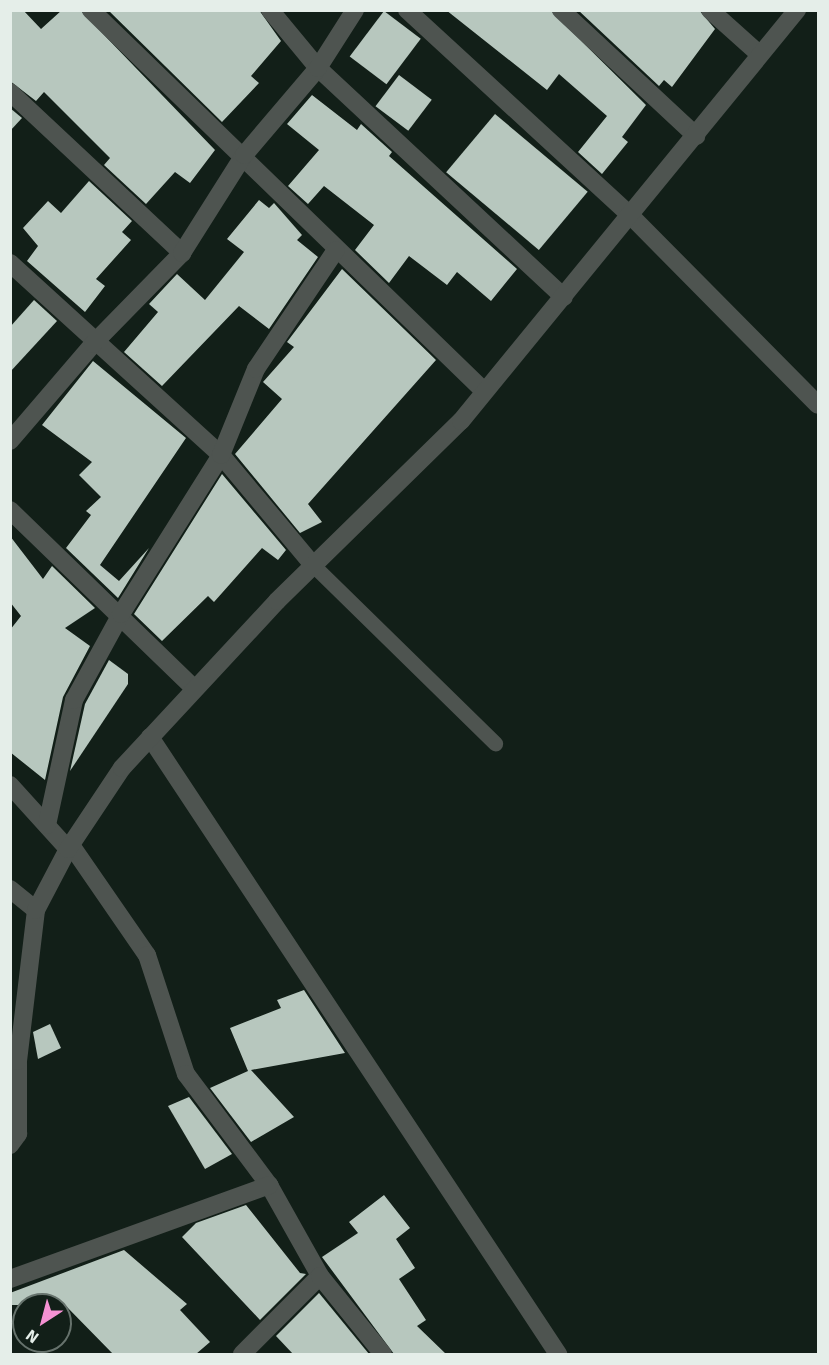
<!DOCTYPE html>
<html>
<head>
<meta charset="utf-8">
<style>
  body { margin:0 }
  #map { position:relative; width:829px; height:1365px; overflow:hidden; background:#121f18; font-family:Signika,sans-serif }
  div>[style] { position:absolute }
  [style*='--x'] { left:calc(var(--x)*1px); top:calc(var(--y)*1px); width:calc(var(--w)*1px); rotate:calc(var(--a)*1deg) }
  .building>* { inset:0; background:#b7c7be; transform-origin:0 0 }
  .lane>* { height:15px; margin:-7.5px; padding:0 7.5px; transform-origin:7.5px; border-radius:7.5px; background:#4e5450 }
  .street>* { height:18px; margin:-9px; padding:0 9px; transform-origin:9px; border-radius:9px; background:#4e5450 }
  span { translate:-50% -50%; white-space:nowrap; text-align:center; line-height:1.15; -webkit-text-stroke:6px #121f18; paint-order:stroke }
  .frame { position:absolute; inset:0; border:12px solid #e5eee9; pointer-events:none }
  .north { position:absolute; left:12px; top:1293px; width:60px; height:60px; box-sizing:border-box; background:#121f18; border:2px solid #66726c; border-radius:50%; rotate:216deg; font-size:16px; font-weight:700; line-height:24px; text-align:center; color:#e5eee9 }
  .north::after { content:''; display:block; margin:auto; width:21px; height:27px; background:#f591d3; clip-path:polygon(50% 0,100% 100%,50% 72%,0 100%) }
</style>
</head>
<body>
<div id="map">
  <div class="building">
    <div style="clip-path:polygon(10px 10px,23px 10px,41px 29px,62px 10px,80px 10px,215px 150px,190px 183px,175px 172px,146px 204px,104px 165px,110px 158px,44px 92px,36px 101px,10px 81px)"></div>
    <div style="clip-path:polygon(108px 10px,259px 10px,281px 41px,251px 76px,259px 83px,222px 122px)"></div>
    <div style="clip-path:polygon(446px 10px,550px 10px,646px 105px,622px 137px,628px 142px,602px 174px,578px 152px,607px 116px,559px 74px,547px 90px)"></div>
    <div style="clip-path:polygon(578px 10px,699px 10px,715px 29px,672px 87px,664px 80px,659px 86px)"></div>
    <div style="left:384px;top:11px;width:46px;height:57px;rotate:37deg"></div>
    <div style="left:399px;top:75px;width:41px;height:39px;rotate:37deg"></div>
    <div style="clip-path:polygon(312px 95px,357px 130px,361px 124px,392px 152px,389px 156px,517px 269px,491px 301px,457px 272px,447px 285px,409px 256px,389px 283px,355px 250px,374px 225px,324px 186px,308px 204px,288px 186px,319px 150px,287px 124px)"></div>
    <div style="clip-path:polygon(10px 108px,22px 118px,10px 131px)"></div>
    <div style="left:495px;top:114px;width:121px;height:76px;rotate:40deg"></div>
    <div style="clip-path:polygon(89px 181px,132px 221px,122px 232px,131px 240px,96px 279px,105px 286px,85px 312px,27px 261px,38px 246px,23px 228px,48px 201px,61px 213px)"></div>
    <div style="clip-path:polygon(259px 200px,269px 208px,274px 203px,302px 235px,297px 240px,318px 257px,269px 329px,239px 306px,162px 386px,124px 352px,158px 312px,149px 304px,177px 274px,205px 300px,244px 252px,227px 239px)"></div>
    <div style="clip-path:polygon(342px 269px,436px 360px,308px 504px,322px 522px,300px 533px,235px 454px,282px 399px,263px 382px,294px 347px,287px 342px)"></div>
    <div style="clip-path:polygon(34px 300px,57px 321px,10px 372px,10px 327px)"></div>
    <div style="clip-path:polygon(93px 361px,186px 438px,100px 565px,119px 581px,149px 548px,118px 598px,66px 548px,91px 515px,86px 511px,101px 497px,79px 475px,92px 462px,42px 425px)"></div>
    <div style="clip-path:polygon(222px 474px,286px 550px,278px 560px,262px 548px,214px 602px,208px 596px,162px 641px,134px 614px)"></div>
    <div style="clip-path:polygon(10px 536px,43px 579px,52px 566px,95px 608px,65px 628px,90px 646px,63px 697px,45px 780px,10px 752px,10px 630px,21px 616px,10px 602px)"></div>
    <div style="clip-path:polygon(109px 660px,128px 674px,128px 684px,70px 771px,85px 704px)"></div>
    <div style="clip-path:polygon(304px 990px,345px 1053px,251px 1070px,294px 1117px,251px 1142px,210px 1088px,248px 1071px,230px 1028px,281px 1008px,277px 1000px)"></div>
    <div style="clip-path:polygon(50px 1024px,61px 1048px,38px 1059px,33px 1032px)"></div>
    <div style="clip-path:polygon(189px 1097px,232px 1154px,205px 1169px,168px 1106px)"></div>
    <div style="clip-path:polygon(384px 1195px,410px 1228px,396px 1239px,415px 1268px,399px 1279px,426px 1320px,417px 1326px,446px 1354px,394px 1354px,322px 1257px,358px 1233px,349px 1222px)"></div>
    <div style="clip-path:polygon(246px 1205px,300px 1273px,306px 1274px,260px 1320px,182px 1237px,196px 1223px)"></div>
    <div style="clip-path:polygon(124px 1250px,187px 1304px,180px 1310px,210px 1342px,196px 1354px,113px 1354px,65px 1305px,10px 1305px,10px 1293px)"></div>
    <div style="clip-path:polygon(319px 1293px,369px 1354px,293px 1354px,276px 1336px)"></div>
  </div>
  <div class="lane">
    <div style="--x:313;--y:565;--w:255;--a:44.4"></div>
  </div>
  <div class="street">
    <div style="--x:91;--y:10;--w:547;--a:44.11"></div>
    <div style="--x:270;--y:10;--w:75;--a:50.4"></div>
    <div style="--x:318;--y:68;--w:336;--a:43"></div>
    <div style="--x:407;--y:10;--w:306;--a:42.6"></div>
    <div style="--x:632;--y:217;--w:264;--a:45.3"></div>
    <div style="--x:561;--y:10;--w:185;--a:43"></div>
    <div style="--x:710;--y:10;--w:66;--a:41.9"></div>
    <div style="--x:10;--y:92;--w:236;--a:43.1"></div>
    <div style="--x:10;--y:263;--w:285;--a:42.3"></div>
    <div style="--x:221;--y:455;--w:143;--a:50.1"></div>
    <div style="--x:10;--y:441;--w:128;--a:-49.4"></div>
    <div style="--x:93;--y:344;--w:127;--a:-45.6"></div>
    <div style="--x:182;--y:253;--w:116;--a:-57.7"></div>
    <div style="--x:244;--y:155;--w:114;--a:-49.6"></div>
    <div style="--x:318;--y:68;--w:69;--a:-57.5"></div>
    <div style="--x:10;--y:510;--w:256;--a:44.1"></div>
    <div style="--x:150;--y:737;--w:740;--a:56.52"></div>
    <div style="--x:10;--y:785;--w:86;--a:47.8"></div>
    <div style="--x:47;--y:825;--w:128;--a:-77.8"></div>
    <div style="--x:74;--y:700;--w:98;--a:-61.3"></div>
    <div style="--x:121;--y:614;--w:188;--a:-57.8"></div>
    <div style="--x:221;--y:455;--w:93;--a:-67.9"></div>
    <div style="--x:256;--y:369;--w:143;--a:-56.1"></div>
    <div style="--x:71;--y:845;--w:134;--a:55.4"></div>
    <div style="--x:147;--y:955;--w:125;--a:71.9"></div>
    <div style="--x:186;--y:1074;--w:139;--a:53.2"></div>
    <div style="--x:269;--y:1185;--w:104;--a:60.7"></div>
    <div style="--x:10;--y:889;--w:33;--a:39"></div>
    <div style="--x:10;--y:1145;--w:14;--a:-54"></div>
    <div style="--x:18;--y:1134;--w:73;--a:-90"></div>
    <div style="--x:18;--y:1061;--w:152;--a:-83.2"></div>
    <div style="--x:36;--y:910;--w:69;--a:-62.3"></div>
    <div style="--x:68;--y:849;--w:97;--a:-56.3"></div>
    <div style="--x:122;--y:768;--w:228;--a:-47.1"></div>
    <div style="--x:277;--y:601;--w:257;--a:-44.4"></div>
    <div style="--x:461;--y:421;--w:531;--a:-50.73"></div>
    <div style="--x:10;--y:1279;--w:276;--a:-19.9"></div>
    <div style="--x:242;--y:1354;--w:110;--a:-45"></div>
    <div style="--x:320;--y:1276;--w:100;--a:51.1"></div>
  </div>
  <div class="frame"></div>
  <div class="north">N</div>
</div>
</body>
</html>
